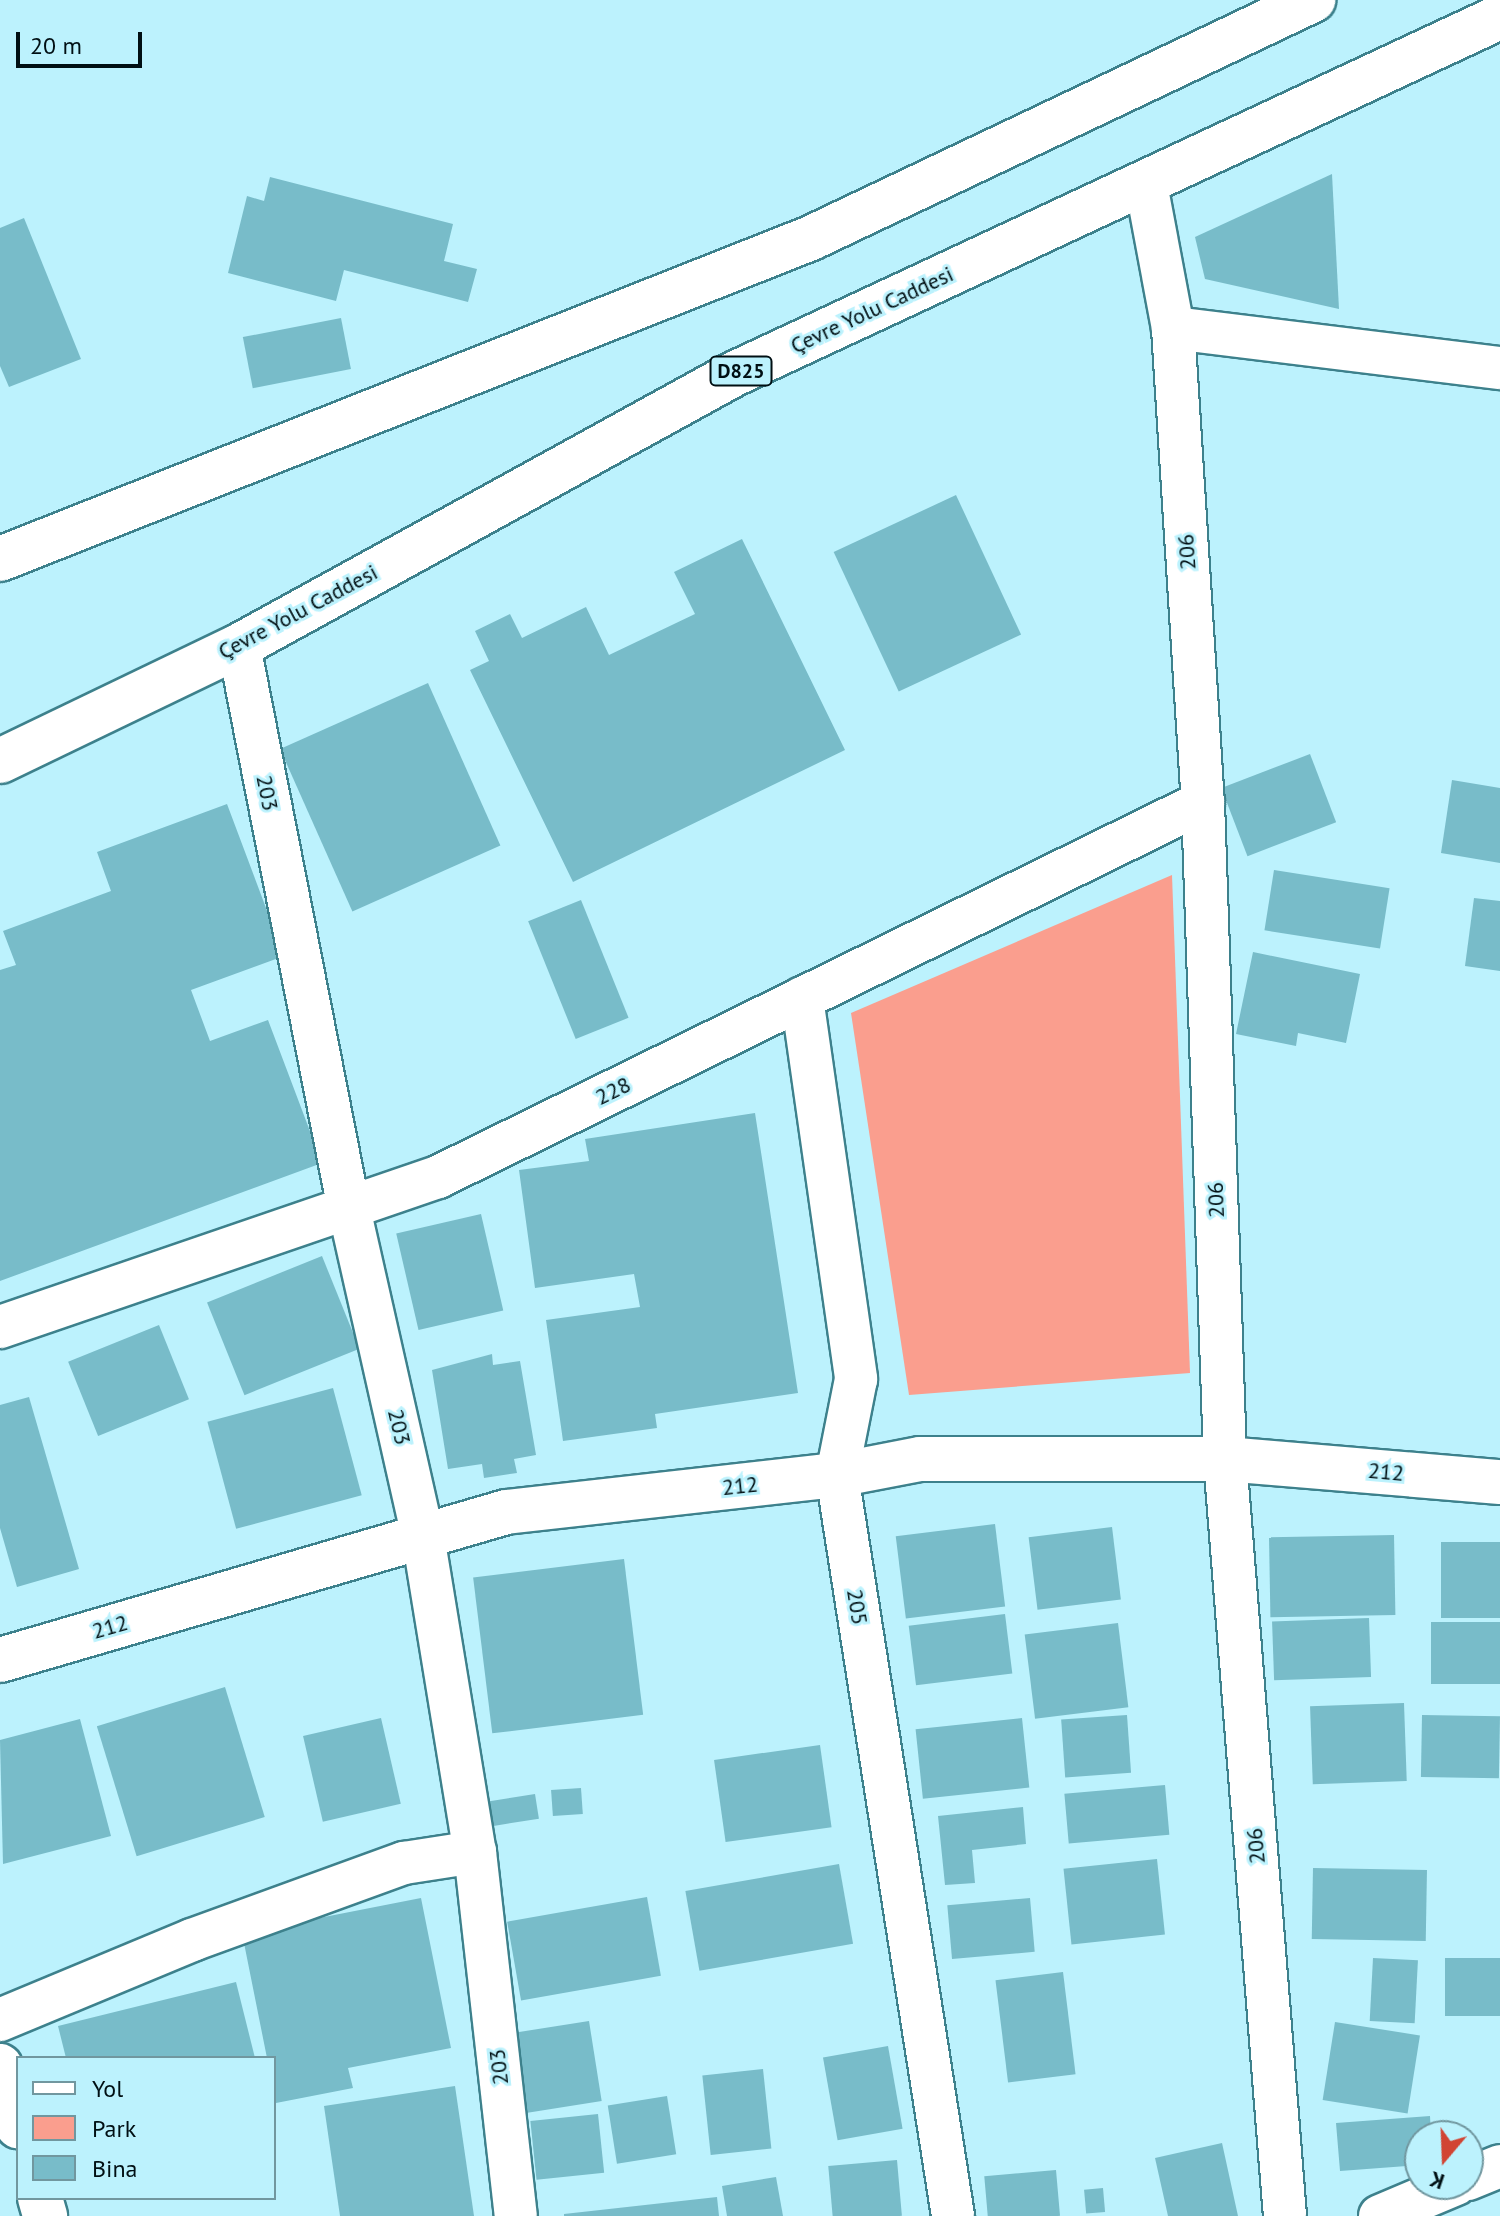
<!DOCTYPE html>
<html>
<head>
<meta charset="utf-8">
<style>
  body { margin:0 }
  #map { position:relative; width:1500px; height:2216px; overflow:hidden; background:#bcf2fd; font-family:"PT Sans",sans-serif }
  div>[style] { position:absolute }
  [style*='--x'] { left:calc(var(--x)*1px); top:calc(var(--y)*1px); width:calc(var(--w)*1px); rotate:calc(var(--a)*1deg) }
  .green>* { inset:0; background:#fa9e8e }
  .building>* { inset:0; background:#78bcc9; transform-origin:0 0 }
  .roads { filter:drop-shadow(2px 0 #3d818c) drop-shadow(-2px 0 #3d818c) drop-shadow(0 2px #3d818c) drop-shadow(0 -2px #3d818c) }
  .street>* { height:42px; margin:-21px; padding:0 21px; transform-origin:21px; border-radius:21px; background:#fff }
  .secondary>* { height:44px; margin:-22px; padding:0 22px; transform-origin:22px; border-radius:22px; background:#fff }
  .highway>* { height:44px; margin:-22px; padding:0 22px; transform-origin:22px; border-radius:22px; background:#fff }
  span { translate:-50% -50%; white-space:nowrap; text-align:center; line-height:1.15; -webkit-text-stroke:6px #bcf2fd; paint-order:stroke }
  .shield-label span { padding:2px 6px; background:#bcf2fd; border:2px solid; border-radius:6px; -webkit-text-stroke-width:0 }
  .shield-label { font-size:20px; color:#000f13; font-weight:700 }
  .street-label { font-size:22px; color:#000f13 }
  .legend { position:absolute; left:16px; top:2056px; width:260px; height:144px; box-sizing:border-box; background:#bcf2fd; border:2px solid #71979f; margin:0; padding:10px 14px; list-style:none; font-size:24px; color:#000f13 }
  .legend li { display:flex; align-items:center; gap:16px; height:40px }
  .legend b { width:40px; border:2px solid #71979f }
  .north { position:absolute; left:1404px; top:2120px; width:80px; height:80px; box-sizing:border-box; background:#bcf2fd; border:2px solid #71979f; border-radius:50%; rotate:199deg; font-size:22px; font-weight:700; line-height:32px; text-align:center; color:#000f13 }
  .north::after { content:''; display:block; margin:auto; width:28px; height:36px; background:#d14433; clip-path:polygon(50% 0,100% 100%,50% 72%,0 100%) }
  .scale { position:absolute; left:16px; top:32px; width:126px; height:36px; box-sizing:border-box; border:4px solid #000f13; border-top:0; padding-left:10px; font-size:24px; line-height:28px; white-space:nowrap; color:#000f13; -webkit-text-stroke:6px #bcf2fd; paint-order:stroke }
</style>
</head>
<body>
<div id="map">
  <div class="green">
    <div style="clip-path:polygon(1172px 875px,1190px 1373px,909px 1395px,851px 1013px)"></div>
  </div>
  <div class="building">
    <div style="clip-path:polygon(1332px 174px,1339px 309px,1205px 279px,1195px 237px)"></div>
    <div style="clip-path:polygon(270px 177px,453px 224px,444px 261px,477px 269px,468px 302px,344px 270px,336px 301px,228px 273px,247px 196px,264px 201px)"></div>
    <div style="clip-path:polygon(24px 218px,81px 359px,9px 387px,0 366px,0 228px)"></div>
    <div style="left:341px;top:318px;width:52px;height:100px;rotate:79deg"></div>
    <div style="left:956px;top:495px;width:154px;height:135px;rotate:65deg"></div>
    <div style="clip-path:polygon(742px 539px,845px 750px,573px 882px,470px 670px,489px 661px,475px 631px,510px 614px,522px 638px,586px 607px,609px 655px,695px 614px,674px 572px)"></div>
    <div style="left:428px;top:683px;width:178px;height:162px;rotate:66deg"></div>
    <div style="left:1310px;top:754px;width:73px;height:95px;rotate:69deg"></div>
    <div style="clip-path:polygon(1452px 780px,1500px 788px,1500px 863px,1441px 853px)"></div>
    <div style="clip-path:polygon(227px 804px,284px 956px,191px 990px,210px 1041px,268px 1020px,322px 1163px,0 1281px,0 970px,16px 965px,3px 931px,111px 891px,97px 852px)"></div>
    <div style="left:1274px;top:870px;width:117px;height:61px;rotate:9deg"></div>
    <div style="clip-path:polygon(1474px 898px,1500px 901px,1500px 971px,1465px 966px)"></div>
    <div style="left:581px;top:900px;width:127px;height:57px;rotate:68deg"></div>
    <div style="clip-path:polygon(1253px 952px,1360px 974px,1346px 1043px,1298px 1033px,1296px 1046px,1236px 1034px)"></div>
    <div style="clip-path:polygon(755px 1113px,798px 1393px,655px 1414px,657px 1428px,563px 1441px,546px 1320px,640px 1307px,634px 1274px,535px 1288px,519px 1170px,589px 1161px,585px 1139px)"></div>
    <div style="left:481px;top:1214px;width:99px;height:87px;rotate:77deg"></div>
    <div style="left:322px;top:1256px;width:100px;height:124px;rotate:68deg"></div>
    <div style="left:159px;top:1325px;width:80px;height:98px;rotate:68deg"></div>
    <div style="clip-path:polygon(492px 1354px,493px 1365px,520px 1361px,536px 1455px,514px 1459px,517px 1473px,484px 1478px,482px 1464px,448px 1469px,432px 1370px)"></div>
    <div style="left:333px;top:1388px;width:111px;height:130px;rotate:75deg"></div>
    <div style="clip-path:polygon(29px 1397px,79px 1569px,17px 1587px,0 1528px,0 1405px)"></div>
    <div style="left:995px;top:1524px;width:83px;height:100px;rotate:83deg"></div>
    <div style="left:1112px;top:1527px;width:73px;height:84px;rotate:83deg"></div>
    <div style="left:1394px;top:1535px;width:80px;height:125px;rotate:89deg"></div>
    <div style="left:1500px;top:1542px;width:76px;height:59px;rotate:90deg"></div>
    <div style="left:624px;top:1559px;width:157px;height:152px;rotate:83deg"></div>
    <div style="left:1005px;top:1614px;width:60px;height:97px;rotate:83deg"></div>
    <div style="left:1369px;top:1618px;width:59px;height:97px;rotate:88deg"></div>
    <div style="left:1500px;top:1622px;width:62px;height:69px;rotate:90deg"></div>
    <div style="left:1118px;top:1623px;width:85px;height:94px;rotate:83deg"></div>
    <div style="left:225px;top:1687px;width:136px;height:134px;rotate:73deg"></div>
    <div style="left:1404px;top:1703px;width:78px;height:94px;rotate:88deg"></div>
    <div style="left:1127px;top:1715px;width:58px;height:66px;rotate:86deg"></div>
    <div style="left:1422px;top:1715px;width:78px;height:62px;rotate:1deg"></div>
    <div style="left:381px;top:1718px;width:88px;height:80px;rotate:77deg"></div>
    <div style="left:1022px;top:1718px;width:70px;height:107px;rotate:84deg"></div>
    <div style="clip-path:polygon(80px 1719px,111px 1836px,3px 1864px,0 1740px)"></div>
    <div style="left:820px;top:1745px;width:83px;height:107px;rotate:82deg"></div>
    <div style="left:1165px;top:1785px;width:50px;height:101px;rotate:85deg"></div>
    <div style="left:581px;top:1788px;width:26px;height:30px;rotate:86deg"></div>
    <div style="left:535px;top:1794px;width:25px;height:46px;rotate:81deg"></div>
    <div style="clip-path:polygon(1023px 1807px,1026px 1844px,972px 1850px,975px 1883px,945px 1885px,938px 1816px)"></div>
    <div style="left:1157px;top:1859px;width:76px;height:94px;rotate:84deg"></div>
    <div style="left:839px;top:1864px;width:81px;height:156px;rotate:80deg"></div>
    <div style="left:1313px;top:1868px;width:114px;height:71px;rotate:1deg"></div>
    <div style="left:647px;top:1897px;width:80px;height:142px;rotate:80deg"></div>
    <div style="clip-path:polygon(421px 1898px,451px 2048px,348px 2068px,353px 2088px,276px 2103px,274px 2058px,267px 2058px,242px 1933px)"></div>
    <div style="left:1030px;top:1898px;width:54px;height:83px;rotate:85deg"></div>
    <div style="left:1373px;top:1958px;width:45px;height:63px;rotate:3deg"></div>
    <div style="left:1445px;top:1958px;width:55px;height:58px"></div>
    <div style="left:1063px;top:1972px;width:103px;height:68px;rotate:83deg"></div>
    <div style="clip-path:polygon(236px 1982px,255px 2058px,66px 2058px,58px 2026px)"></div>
    <div style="left:589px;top:2021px;width:81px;height:83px;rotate:81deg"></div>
    <div style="left:1335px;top:2022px;width:86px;height:79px;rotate:9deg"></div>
    <div style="left:888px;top:2046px;width:84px;height:66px;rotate:80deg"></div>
    <div style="left:763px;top:2069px;width:80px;height:61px;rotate:84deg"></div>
    <div style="clip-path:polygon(455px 2086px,474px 2216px,340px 2216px,324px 2106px)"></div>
    <div style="left:667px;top:2096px;width:59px;height:60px;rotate:81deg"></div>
    <div style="left:598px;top:2114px;width:59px;height:68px;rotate:84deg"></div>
    <div style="clip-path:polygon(1430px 2116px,1431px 2136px,1420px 2136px,1420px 2165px,1340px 2171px,1336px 2123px)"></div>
    <div style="clip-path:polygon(1222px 2143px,1238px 2216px,1168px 2216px,1155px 2158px)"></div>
    <div style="left:897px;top:2160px;width:56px;height:69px;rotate:85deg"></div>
    <div style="left:1056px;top:2170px;width:46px;height:72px;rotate:85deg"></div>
    <div style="clip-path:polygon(776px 2177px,783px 2216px,727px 2216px,722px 2186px)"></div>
    <div style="left:1103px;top:2188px;width:24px;height:19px;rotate:85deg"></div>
    <div style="clip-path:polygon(717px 2197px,719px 2216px,564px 2216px,564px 2214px)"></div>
  </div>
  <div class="roads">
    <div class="street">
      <div style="--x:1146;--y:184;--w:147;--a:79.4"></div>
      <div style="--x:1173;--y:328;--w:475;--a:86.4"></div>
      <div style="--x:1203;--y:802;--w:657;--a:88.08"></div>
      <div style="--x:1225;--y:1459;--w:759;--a:85.47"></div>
      <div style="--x:1173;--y:328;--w:329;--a:7"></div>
      <div style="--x:239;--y:646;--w:569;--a:78.95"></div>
      <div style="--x:348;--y:1204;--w:340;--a:77.3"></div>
      <div style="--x:423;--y:1536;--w:320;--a:80.7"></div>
      <div style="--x:475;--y:1852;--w:366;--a:83.6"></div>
      <div style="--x:802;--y:998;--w:385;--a:81.9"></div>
      <div style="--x:856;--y:1379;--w:98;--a:101.2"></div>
      <div style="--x:837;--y:1475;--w:750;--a:81.1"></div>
      <div style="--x:0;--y:1327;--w:463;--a:-18.9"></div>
      <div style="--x:438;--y:1177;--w:852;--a:-26.11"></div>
      <div style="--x:0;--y:2020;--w:208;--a:-22.6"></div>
      <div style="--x:192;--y:1940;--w:226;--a:-20"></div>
      <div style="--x:404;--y:1863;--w:72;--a:-8.8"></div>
      <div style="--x:1468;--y:2179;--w:35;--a:-22"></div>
      <div style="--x:1380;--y:2216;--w:82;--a:-22.8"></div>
    </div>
    <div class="secondary">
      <div style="--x:0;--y:1660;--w:527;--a:-16.3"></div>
      <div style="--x:506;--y:1512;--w:333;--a:-6.4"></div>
      <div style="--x:837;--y:1475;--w:85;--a:-10.9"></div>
      <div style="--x:920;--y:1459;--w:305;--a:0"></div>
      <div style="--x:1225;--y:1459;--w:276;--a:4.8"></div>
      <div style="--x:0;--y:2066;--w:63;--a:73.3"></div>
      <div style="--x:40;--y:2198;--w:19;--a:74"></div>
    </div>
    <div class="highway">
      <div style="--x:0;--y:559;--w:872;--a:-21.59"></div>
      <div style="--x:811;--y:238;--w:556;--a:-25.37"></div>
      <div style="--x:0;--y:761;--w:265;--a:-25.7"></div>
      <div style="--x:239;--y:646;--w:565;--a:-28.79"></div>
      <div style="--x:734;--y:374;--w:845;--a:-24.99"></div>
    </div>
  </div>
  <div class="shield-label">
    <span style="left:741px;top:371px">D825</span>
  </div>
  <div class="street-label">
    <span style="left:872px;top:310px;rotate:-25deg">Çevre Yolu Caddesi</span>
    <span style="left:1187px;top:552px;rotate:-94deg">206</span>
    <span style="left:298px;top:612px;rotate:-28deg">Çevre Yolu Caddesi</span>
    <span style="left:267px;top:793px;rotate:79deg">203</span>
    <span style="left:613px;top:1091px;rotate:-26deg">228</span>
    <span style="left:1216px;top:1200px;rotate:-92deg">206</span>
    <span style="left:399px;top:1427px;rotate:77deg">203</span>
    <span style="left:1386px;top:1472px;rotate:5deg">212</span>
    <span style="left:740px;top:1486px;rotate:-6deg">212</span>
    <span style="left:857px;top:1607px;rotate:81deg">205</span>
    <span style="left:110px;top:1627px;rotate:-16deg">212</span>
    <span style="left:1256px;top:1846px;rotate:-95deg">206</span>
    <span style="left:499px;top:2067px;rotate:-96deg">203</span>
  </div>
  <ul class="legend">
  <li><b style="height:10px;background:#fff"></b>Yol</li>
  <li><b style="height:22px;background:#fa9e8e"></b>Park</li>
  <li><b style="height:22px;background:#78bcc9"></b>Bina</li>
  </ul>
  <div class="north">K</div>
  <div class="scale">20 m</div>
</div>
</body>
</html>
